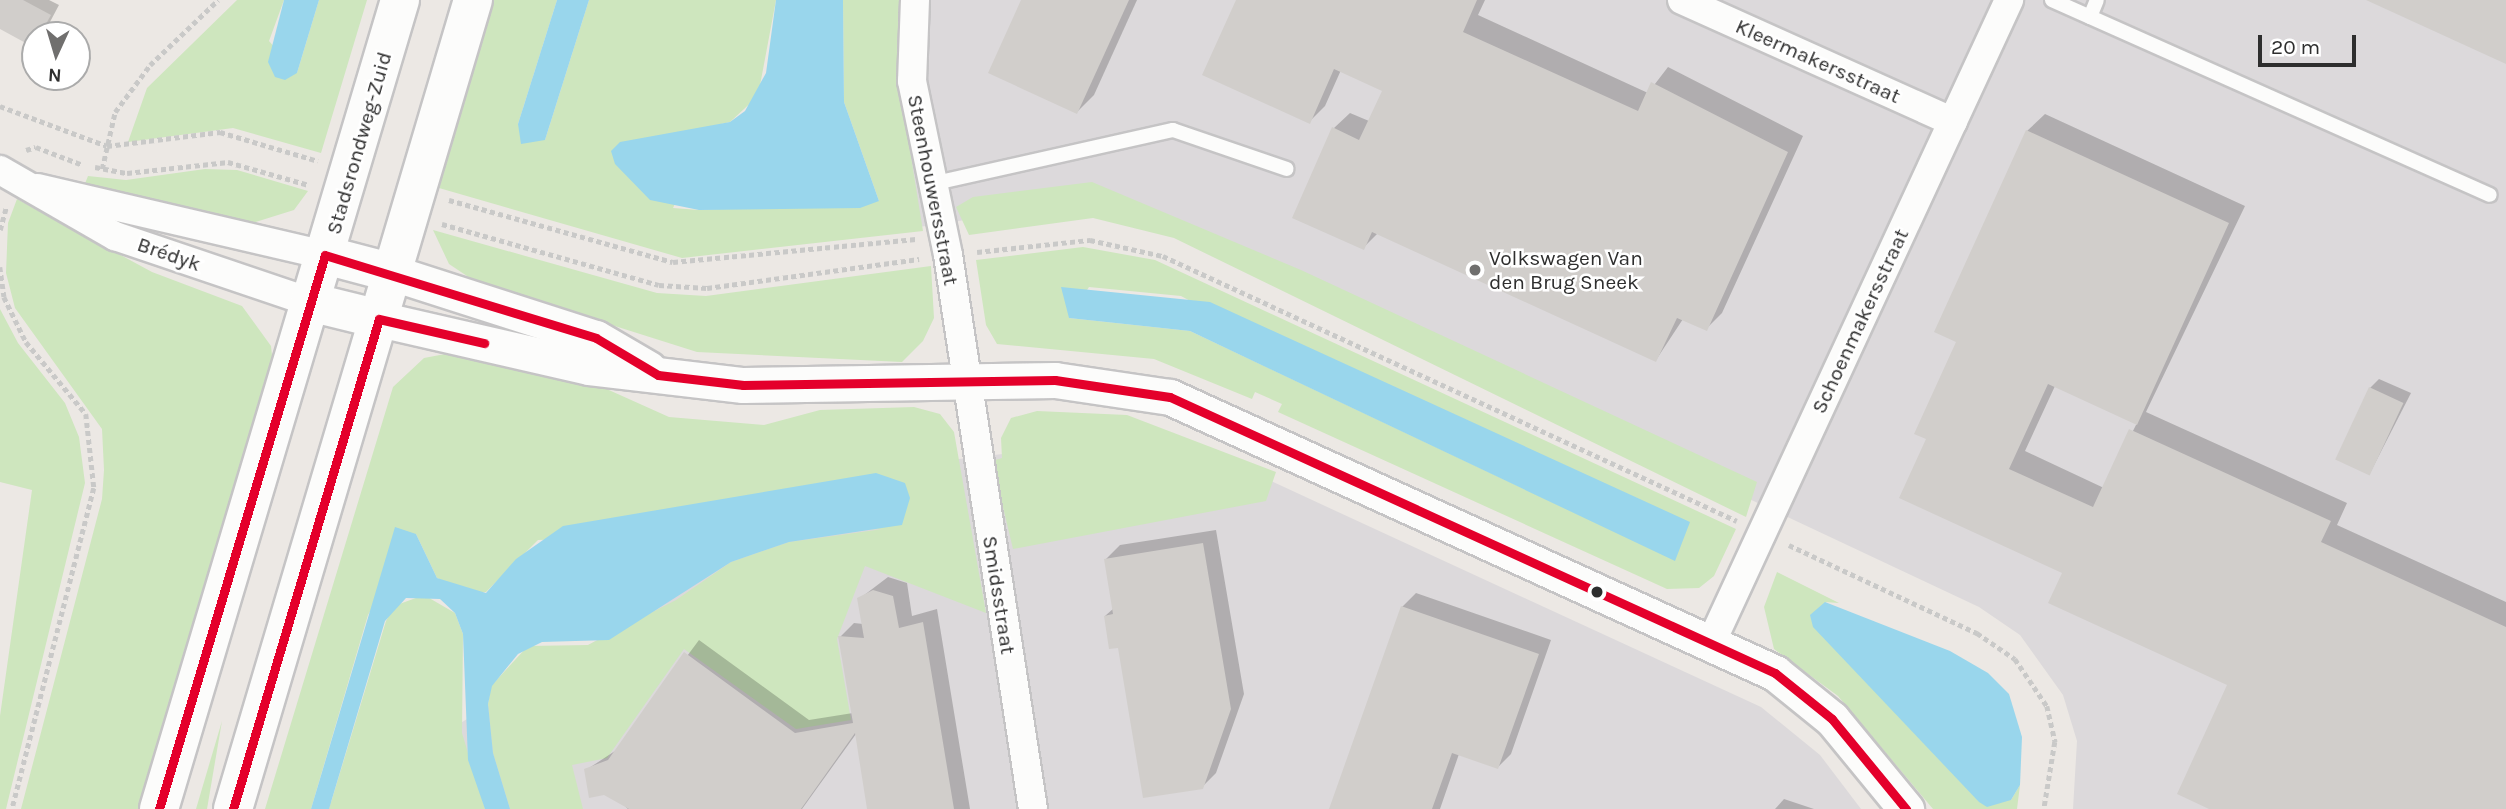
<!DOCTYPE html>
<html>
<head>
<meta charset="utf-8">
<style>
  body { margin:0 }
  #map { position:relative; width:2506px; height:809px; overflow:hidden; background:#ece8e4; font-family:Karla,sans-serif }
  div>[style] { position:absolute }
  [style*='--x'] { left:calc(var(--x)*1px); top:calc(var(--y)*1px); width:calc(var(--w)*1px); rotate:calc(var(--a)*1deg) }
  .industrial>* { inset:0; background:#dcd9db }
  .green>* { inset:0; background:#cee6be }
  .water>* { inset:0; background:#99d6ec }
  .shadow>* { inset:0; background:#0003 }
  .building>* { inset:0; background:#d1cecb; transform-origin:0 0 }
  .path>* { height:4.5px; margin-top:-2.25px; transform-origin:0; background:repeating-linear-gradient(90deg,#c9c9c8 0 5px,transparent 0 8.5px) }
  .roads { filter:drop-shadow(2px 0 #c5c4c5) drop-shadow(-2px 0 #c5c4c5) drop-shadow(0 2px #c5c4c5) drop-shadow(0 -2px #c5c4c5) }
  .service>* { height:14px; margin:-7px; padding:0 7px; transform-origin:7px; border-radius:7px; background:#fcfcfb }
  .minor>* { height:28px; margin:-14px; padding:0 14px; transform-origin:14px; border-radius:14px; background:#fcfcfb }
  .tertiary>* { height:35px; margin:-17.5px; padding:0 17.5px; transform-origin:17.5px; border-radius:17.5px; background:#fcfcfb }
  .secondary>* { height:38px; margin:-19px; padding:0 19px; transform-origin:19px; border-radius:19px; background:#fcfcfb }
  .bus-1>* { height:9px; margin:-4.5px; padding:0 4.5px; transform-origin:4.5px; border-radius:4.5px; background:#e4002b }
  .dots>* { width:19px; height:19px; translate:-50% -50%; box-sizing:border-box; border:4px solid #fff; border-radius:50% }
  span { translate:-50% -50%; white-space:nowrap; text-align:center; line-height:1.15; -webkit-text-stroke:5px #fff; paint-order:stroke }
  .street-label { font-size:21px; color:#2e2e2e }
  .poi-label { font-size:21px; color:#2e2e2e }
  .left { translate:0 -50%; text-align:left }
  .north { position:absolute; left:21px; top:21px; width:70px; height:70px; box-sizing:border-box; background:#fff; border:2px solid #ababab; border-radius:50%; rotate:184deg; font-size:19px; font-weight:700; line-height:28px; text-align:center; color:#2e2e2e }
  .north::after { content:''; display:block; margin:auto; width:24px; height:32px; background:#706f6e; clip-path:polygon(50% 0,100% 100%,50% 72%,0 100%) }
  .scale { position:absolute; left:2258px; top:35px; width:98px; height:32px; box-sizing:border-box; border:4px solid #2e2e2e; border-top:0; padding-left:9px; font-size:21px; line-height:24px; white-space:nowrap; color:#2e2e2e; -webkit-text-stroke:5px #fff; paint-order:stroke }
</style>
</head>
<body>
<div id="map">
  <div class="industrial">
    <div style="clip-path:polygon(861px 0,2506px 0,2506px 809px,2073px 809px,2077px 741px,2063px 695px,2020px 635px,1979px 607px,1139px 212px,1058px 206px,899px 230px)"></div>
    <div style="clip-path:polygon(1038px 450px,1260px 476px,1761px 707px,1820px 755px,1861px 809px,319px 809px,880px 468px)"></div>
  </div>
  <div class="green">
    <div style="clip-path:polygon(237px 0,284px 0,269px 41px,297px 73px,319px 0,367px 0,321px 153px,233px 128px,128px 142px,147px 88px)"></div>
    <div style="clip-path:polygon(491px 0,557px 0,518px 124px,545px 140px,589px 0,776px 0,758px 96px,730px 122px,712px 126px,673px 208px,699px 210px,879px 201px,844px 102px,843px 0,902px 0,897px 70px,923px 231px,682px 258px,439px 188px)"></div>
    <div style="clip-path:polygon(205px 169px,237px 170px,308px 191px,294px 210px,240px 227px,84px 186px,88px 176px,126px 180px)"></div>
    <div style="clip-path:polygon(1092px 182px,1301px 270px,1757px 482px,1746px 517px,1174px 238px,1093px 218px,969px 235px,956px 207px,973px 197px)"></div>
    <div style="clip-path:polygon(17px 199px,152px 272px,242px 306px,271px 346px,273px 365px,145px 809px,21px 809px,102px 499px,104px 470px,102px 429px,15px 308px,6px 273px,8px 223px)"></div>
    <div style="clip-path:polygon(433px 230px,657px 293px,706px 296px,931px 266px,934px 318px,923px 341px,902px 362px,697px 352px,476px 282px,449px 264px)"></div>
    <div style="clip-path:polygon(evenodd,1083px 247px,1155px 260px,1736px 529px,1714px 576px,1699px 588px,1667px 589px,1278px 412px,1282px 404px,1255px 392px,1252px 399px,1154px 359px,997px 344px,986px 325px,976px 260px,1083px 247px,1089px 287px,1181px 296px,1675px 560px,1190px 331px,1069px 318px,1089px 287px)"></div>
    <div style="clip-path:polygon(0 309px,18px 343px,65px 403px,79px 437px,85px 483px,6px 809px,0 809px,0 716px,32px 490px,0 482px)"></div>
    <div style="clip-path:polygon(461px 351px,591px 382px,669px 417px,764px 425px,820px 410px,914px 407px,940px 414px,954px 432px,986px 613px,865px 566px,837px 639px,851px 720px,796px 729px,684px 649px,607px 758px,572px 765px,583px 809px,510px 809px,493px 753px,488px 704px,491px 686px,528px 646px,588px 645px,676px 600px,731px 562px,789px 542px,883px 529px,538px 540px,486px 592px,471px 593px,437px 578px,416px 534px,368px 615px,311px 809px,265px 809px,393px 387px,424px 358px)"></div>
    <div style="clip-path:polygon(1037px 411px,1127px 415px,1276px 472px,1266px 501px,1013px 549px,992px 461px,1002px 458px,1001px 438px,1011px 418px)"></div>
    <div style="clip-path:polygon(1777px 572px,1839px 603px,1825px 602px,2011px 800px,2020px 785px,2017px 809px,1933px 809px,1838px 696px,1774px 649px,1764px 607px)"></div>
    <div style="clip-path:polygon(424px 595px,455px 613px,463px 634px,462px 733px,485px 809px,329px 809px,386px 621px,394px 606px)"></div>
    <div style="clip-path:polygon(222px 721px,207px 809px,196px 809px)"></div>
  </div>
  <div class="water">
    <div style="clip-path:polygon(284px 0,319px 0,297px 73px,285px 80px,275px 77px,268px 62px)"></div>
    <div style="clip-path:polygon(557px 0,589px 0,545px 140px,521px 144px,518px 124px)"></div>
    <div style="clip-path:polygon(776px 0,843px 0,844px 102px,879px 201px,860px 208px,699px 210px,650px 200px,615px 164px,611px 151px,620px 142px,730px 122px,745px 111px,766px 73px)"></div>
    <div style="clip-path:polygon(1061px 287px,1210px 302px,1690px 522px,1675px 561px,1190px 331px,1069px 318px)"></div>
    <div style="clip-path:polygon(876px 473px,905px 483px,910px 498px,902px 525px,789px 542px,731px 562px,609px 640px,542px 642px,518px 654px,492px 686px,488px 704px,493px 753px,510px 809px,485px 809px,468px 760px,463px 634px,455px 613px,440px 599px,406px 598px,385px 621px,329px 809px,311px 809px,395px 527px,416px 534px,437px 578px,486px 593px,516px 559px,563px 526px)"></div>
    <div style="clip-path:polygon(1825px 602px,1950px 651px,1988px 673px,2009px 694px,2022px 737px,2020px 785px,2011px 800px,1987px 807px,1979px 802px,1813px 627px,1810px 615px)"></div>
  </div>
  <div class="shadow">
    <div style="clip-path:polygon(0 0,49px 0,59px 5px,43px 35px,35px 35px,0 27px)"></div>
    <div style="clip-path:polygon(1023px 0,1137px 0,1094px 95px,1077px 112px)"></div>
    <div style="clip-path:polygon(1238px 0,1485px 0,1478px 15px,1648px 93px,1668px 67px,1803px 136px,1722px 313px,1706px 329px,1683px 319px,1656px 360px,1378px 233px,1363px 248px,1334px 128px,1350px 113px,1369px 121px,1384px 90px,1341px 70px,1325px 106px,1309px 122px)"></div>
    <div style="clip-path:polygon(evenodd,2045px 114px,2245px 206px,2146px 412px,2347px 503px,2337px 525px,2506px 602px,2506px 809px,2213px 809px,2229px 684px,2064px 572px,1928px 438px,2027px 131px,2045px 114px,2055px 386px,2137px 423px,2104px 488px,2025px 451px,2055px 386px)"></div>
    <div style="clip-path:polygon(2379px 379px,2411px 393px,2370px 473px,2370px 388px)"></div>
    <div style="clip-path:polygon(1216px 530px,1244px 694px,1216px 773px,1202px 787px,1105px 616px,1114px 608px,1106px 559px,1120px 545px)"></div>
    <div style="clip-path:polygon(888px 577px,907px 583px,912px 616px,937px 609px,970px 809px,869px 809px,856px 734px,802px 809px,628px 809px,586px 770px,618px 749px,699px 640px,809px 720px,853px 713px,840px 637px,854px 623px,863px 624px,859px 599px)"></div>
    <div style="clip-path:polygon(1416px 593px,1551px 640px,1511px 754px,1498px 767px,1459px 754px,1440px 809px,1331px 809px,1402px 607px)"></div>
    <div style="clip-path:polygon(1784px 799px,1814px 809px,1775px 809px)"></div>
  </div>
  <div class="building">
    <div style="clip-path:polygon(0 0,23px 0,51px 15px,33px 47px,0 29px)"></div>
    <div style="clip-path:polygon(1021px 0,1129px 0,1077px 114px,988px 73px)"></div>
    <div style="clip-path:polygon(1236px 0,1477px 0,1463px 32px,1638px 111px,1651px 82px,1788px 152px,1707px 331px,1677px 318px,1656px 362px,1372px 232px,1364px 250px,1292px 218px,1332px 127px,1359px 140px,1382px 91px,1334px 69px,1310px 124px,1202px 75px)"></div>
    <div style="clip-path:polygon(2366px 0,2506px 0,2506px 64px)"></div>
    <div style="clip-path:polygon(2026px 130px,2229px 223px,2137px 425px,2048px 384px,2009px 469px,2093px 507px,2129px 429px,2331px 521px,2321px 542px,2506px 627px,2506px 809px,2209px 809px,2177px 794px,2227px 685px,2048px 603px,2062px 573px,1899px 498px,1926px 439px,1914px 434px,1956px 342px,1934px 332px)"></div>
    <div style="left:2369px;top:387px;width:38px;height:80px;rotate:25deg"></div>
    <div style="clip-path:polygon(1203px 543px,1231px 709px,1203px 789px,1143px 798px,1118px 648px,1109px 649px,1104px 616px,1113px 614px,1104px 559px)"></div>
    <div style="clip-path:polygon(873px 590px,893px 596px,899px 628px,923px 622px,954px 809px,867px 809px,855px 733px,801px 809px,629px 809px,604px 795px,589px 798px,584px 769px,608px 760px,684px 652px,795px 733px,853px 723px,838px 636px,864px 638px,857px 598px)"></div>
    <div style="clip-path:polygon(1401px 606px,1539px 654px,1498px 769px,1452px 753px,1432px 809px,1329px 809px)"></div>
  </div>
  <div class="path">
    <div style="--x:0;--y:106;--w:114;--a:20.5"></div>
    <div style="--x:107;--y:146;--w:114;--a:-7.1"></div>
    <div style="--x:220;--y:132;--w:102;--a:16.5"></div>
    <div style="--x:26;--y:150;--w:10;--a:-17"></div>
    <div style="--x:36;--y:147;--w:50;--a:21"></div>
    <div style="--x:95;--y:167;--w:33;--a:11"></div>
    <div style="--x:127;--y:173;--w:102;--a:-6.2"></div>
    <div style="--x:228;--y:162;--w:84;--a:15.9"></div>
    <div style="--x:102;--y:169;--w:58;--a:-77.2"></div>
    <div style="--x:115;--y:112;--w:59;--a:-53.3"></div>
    <div style="--x:150;--y:65;--w:94;--a:-43.7"></div>
    <div style="--x:449;--y:200;--w:232;--a:15.5"></div>
    <div style="--x:673;--y:262;--w:244;--a:-5.4"></div>
    <div style="--x:442;--y:224;--w:225;--a:15.7"></div>
    <div style="--x:659;--y:285;--w:48;--a:3.6"></div>
    <div style="--x:707;--y:288;--w:214;--a:-7.8"></div>
    <div style="--x:0;--y:230;--w:24;--a:-75"></div>
    <div style="--x:977;--y:252;--w:114;--a:-6.1"></div>
    <div style="--x:1090;--y:240;--w:75;--a:12.4"></div>
    <div style="--x:1163;--y:256;--w:632;--a:24.78"></div>
    <div style="--x:0;--y:267;--w:30;--a:82"></div>
    <div style="--x:4;--y:297;--w:50;--a:63.9"></div>
    <div style="--x:26;--y:342;--w:94;--a:50.2"></div>
    <div style="--x:86;--y:414;--w:74;--a:83.8"></div>
    <div style="--x:94;--y:488;--w:331;--a:104.3"></div>
    <div style="--x:1789;--y:545;--w:208;--a:25.1"></div>
    <div style="--x:1977;--y:633;--w:46;--a:34.4"></div>
    <div style="--x:2015;--y:659;--w:57;--a:55.8"></div>
    <div style="--x:2047;--y:706;--w:37;--a:77"></div>
    <div style="--x:2055;--y:742;--w:68;--a:99.3"></div>
  </div>
  <div class="roads">
    <div class="service">
      <div style="--x:2052;--y:0;--w:479;--a:24"></div>
      <div style="--x:2090;--y:17;--w:18;--a:-68"></div>
      <div style="--x:931;--y:184;--w:248;--a:-12.6"></div>
      <div style="--x:1173;--y:130;--w:120;--a:18.9"></div>
    </div>
    <div class="minor">
      <div style="--x:915;--y:0;--w:81;--a:92.1"></div>
      <div style="--x:912;--y:81;--w:178;--a:78.3"></div>
      <div style="--x:948;--y:255;--w:560;--a:81.28"></div>
      <div style="--x:1682;--y:0;--w:297;--a:24.2"></div>
      <div style="--x:0;--y:170;--w:133;--a:29.9"></div>
      <div style="--x:115;--y:236;--w:206;--a:18.7"></div>
      <div style="--x:37;--y:188;--w:296;--a:13.1"></div>
      <div style="--x:1711;--y:643;--w:709;--a:-65.13"></div>
    </div>
    <div class="tertiary">
      <div style="--x:393;--y:273;--w:213;--a:17.8"></div>
      <div style="--x:596;--y:338;--w:61;--a:30.3"></div>
      <div style="--x:379;--y:319;--w:215;--a:12.9"></div>
      <div style="--x:589;--y:367;--w:155;--a:6.7"></div>
      <div style="--x:743;--y:385;--w:312;--a:-0.9"></div>
      <div style="--x:1055;--y:380;--w:116;--a:8.4"></div>
      <div style="--x:1170;--y:397;--w:665;--a:24.52"></div>
      <div style="--x:1775;--y:673;--w:73;--a:38.9"></div>
      <div style="--x:1832;--y:719;--w:117;--a:50.6"></div>
    </div>
    <div class="secondary">
      <div style="--x:325;--y:255;--w:70;--a:14.8"></div>
      <div style="--x:310;--y:302;--w:71;--a:13.8"></div>
      <div style="--x:159;--y:809;--w:844;--a:-73.41"></div>
      <div style="--x:233;--y:809;--w:844;--a:-73.48"></div>
    </div>
  </div>
  <div class="bus-1">
    <div style="--x:159;--y:809;--w:578;--a:-73.32"></div>
    <div style="--x:325;--y:255;--w:283;--a:17"></div>
    <div style="--x:596;--y:338;--w:72;--a:30.8"></div>
    <div style="--x:658;--y:375;--w:86;--a:6.7"></div>
    <div style="--x:743;--y:385;--w:312;--a:-0.9"></div>
    <div style="--x:1055;--y:380;--w:116;--a:8.4"></div>
    <div style="--x:1170;--y:397;--w:665;--a:24.52"></div>
    <div style="--x:1775;--y:673;--w:73;--a:38.9"></div>
    <div style="--x:1832;--y:719;--w:117;--a:50.6"></div>
    <div style="--x:233;--y:809;--w:511;--a:-73.41"></div>
    <div style="--x:379;--y:319;--w:108;--a:12.9"></div>
  </div>
  <div class="dots">
    <div style="left:1475px;top:270px;background:#706f6e"></div>
    <div style="left:1597px;top:592px;background:#2e2e2e"></div>
  </div>
  <div class="street-label">
    <span style="left:1818px;top:61px;rotate:24deg">Kleermakersstraat</span>
    <span style="left:359px;top:143px;rotate:-74deg">Stadsrondweg-Zuid</span>
    <span style="left:933px;top:190px;rotate:79deg">Steenhouwersstraat</span>
    <span style="left:169px;top:254px;rotate:19deg">Brédyk</span>
    <span style="left:1860px;top:321px;rotate:-65deg">Schoenmakersstraat</span>
    <span style="left:999px;top:595px;rotate:81deg">Smidsstraat</span>
  </div>
  <div class="poi-label">
    <span class="left" style="left:1489px;top:270px">Volkswagen Van<br>den Brug Sneek</span>
  </div>
  <div class="north">N</div>
  <div class="scale">20 m</div>
</div>
</body>
</html>
